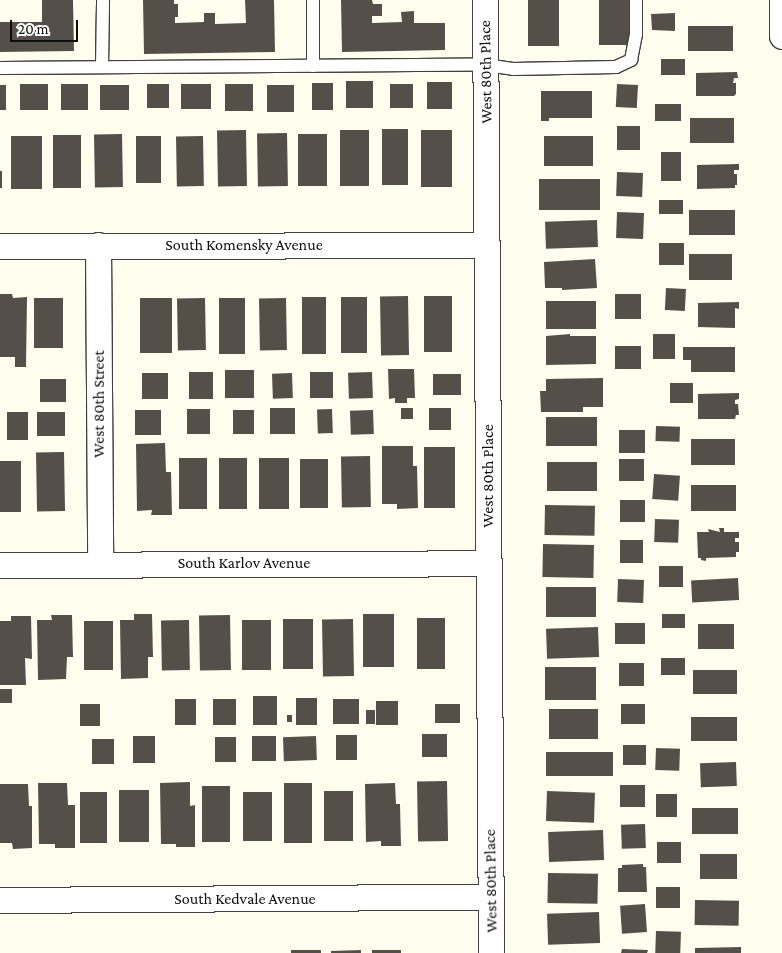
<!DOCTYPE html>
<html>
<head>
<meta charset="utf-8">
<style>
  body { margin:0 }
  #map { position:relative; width:782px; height:953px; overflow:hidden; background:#fffded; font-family:"Crimson Pro",serif }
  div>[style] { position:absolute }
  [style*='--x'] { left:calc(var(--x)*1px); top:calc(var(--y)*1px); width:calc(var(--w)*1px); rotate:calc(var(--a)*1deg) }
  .building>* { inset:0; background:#554f4a; transform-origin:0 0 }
  .roads { filter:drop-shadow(1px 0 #404040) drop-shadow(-1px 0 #404040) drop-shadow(0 1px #404040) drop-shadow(0 -1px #404040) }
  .lane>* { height:12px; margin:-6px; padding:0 6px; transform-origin:6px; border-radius:6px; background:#fff }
  .street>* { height:25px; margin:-12.5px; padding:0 12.5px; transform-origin:12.5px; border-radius:12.5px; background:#fff }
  span { translate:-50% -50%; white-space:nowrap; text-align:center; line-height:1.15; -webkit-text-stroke:5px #fff; paint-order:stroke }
  .street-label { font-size:16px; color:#0d0d0d }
  .scale { position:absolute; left:10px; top:20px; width:68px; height:22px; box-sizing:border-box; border:2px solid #0d0d0d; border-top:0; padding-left:6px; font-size:15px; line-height:18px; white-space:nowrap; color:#0d0d0d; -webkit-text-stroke:4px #fff; paint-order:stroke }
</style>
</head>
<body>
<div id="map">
  <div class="building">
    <div style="clip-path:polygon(42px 0,73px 0,74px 51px,0 52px,0 22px,42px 22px)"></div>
    <div style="clip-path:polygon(143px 0,174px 0,174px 4px,178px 4px,178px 17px,175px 17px,175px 23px,204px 22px,204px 13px,215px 13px,215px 24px,246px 23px,245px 0,274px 0,275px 52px,144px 54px)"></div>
    <div style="clip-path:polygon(341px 0,372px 0,373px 4px,382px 4px,382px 16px,372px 16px,372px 23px,402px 22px,401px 12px,414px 11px,414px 23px,445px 23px,445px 50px,342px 52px)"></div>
    <div style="left:528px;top:0;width:31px;height:46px"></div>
    <div style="left:599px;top:0;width:31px;height:45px"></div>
    <div style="clip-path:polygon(675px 13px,675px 31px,652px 30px,651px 14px)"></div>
    <div style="left:688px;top:26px;width:45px;height:25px"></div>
    <div style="left:685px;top:59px;width:16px;height:24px;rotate:90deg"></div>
    <div style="clip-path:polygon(737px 72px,738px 78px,734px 78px,733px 83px,736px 83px,736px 94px,734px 96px,696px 96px,696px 73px)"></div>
    <div style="left:346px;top:81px;width:27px;height:27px"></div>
    <div style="left:427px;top:82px;width:25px;height:27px"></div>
    <div style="left:333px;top:83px;width:27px;height:21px;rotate:90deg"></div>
    <div style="left:20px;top:84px;width:28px;height:26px"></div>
    <div style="left:61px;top:84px;width:27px;height:26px"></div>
    <div style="left:169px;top:84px;width:24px;height:22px;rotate:90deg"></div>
    <div style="left:211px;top:84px;width:25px;height:30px;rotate:90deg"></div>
    <div style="left:225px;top:84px;width:28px;height:27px"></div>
    <div style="left:390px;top:84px;width:23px;height:24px"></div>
    <div style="left:617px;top:84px;width:21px;height:23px;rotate:3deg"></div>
    <div style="left:0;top:85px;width:6px;height:25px"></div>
    <div style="left:129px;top:85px;width:25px;height:29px;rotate:90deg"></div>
    <div style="left:267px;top:85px;width:27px;height:27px"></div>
    <div style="clip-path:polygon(541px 91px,592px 91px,592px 118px,549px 118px,549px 121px,541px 121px)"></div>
    <div style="left:681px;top:104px;width:17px;height:26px;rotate:90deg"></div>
    <div style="left:690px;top:118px;width:44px;height:25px"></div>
    <div style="left:617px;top:126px;width:23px;height:24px"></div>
    <div style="left:382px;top:129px;width:26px;height:56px"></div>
    <div style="left:246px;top:130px;width:56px;height:29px;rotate:89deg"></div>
    <div style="left:340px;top:130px;width:29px;height:56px"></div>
    <div style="left:421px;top:130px;width:31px;height:57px"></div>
    <div style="left:287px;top:133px;width:53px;height:30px;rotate:89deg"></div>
    <div style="left:122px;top:134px;width:53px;height:28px;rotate:89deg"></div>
    <div style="left:327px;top:134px;width:52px;height:29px;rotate:90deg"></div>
    <div style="left:53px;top:135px;width:28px;height:53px"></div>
    <div style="left:11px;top:136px;width:31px;height:53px"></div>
    <div style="left:136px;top:136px;width:25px;height:47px"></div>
    <div style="left:203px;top:136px;width:50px;height:27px;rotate:89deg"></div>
    <div style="left:544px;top:136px;width:49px;height:30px"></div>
    <div style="left:661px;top:152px;width:20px;height:29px"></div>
    <div style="clip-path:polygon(739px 164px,739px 170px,734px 170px,734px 174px,737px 174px,737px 185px,735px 185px,735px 188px,697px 189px,697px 165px)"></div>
    <div style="left:0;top:171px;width:2px;height:17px"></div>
    <div style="left:617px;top:172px;width:26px;height:24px;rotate:2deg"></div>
    <div style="left:539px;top:179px;width:61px;height:31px"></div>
    <div style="left:659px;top:200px;width:24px;height:14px"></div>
    <div style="left:735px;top:210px;width:25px;height:46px;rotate:90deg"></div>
    <div style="left:617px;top:212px;width:27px;height:26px;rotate:2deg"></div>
    <div style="left:597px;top:220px;width:27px;height:52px;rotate:88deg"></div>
    <div style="left:659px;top:243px;width:25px;height:22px"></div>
    <div style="left:732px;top:254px;width:26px;height:43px;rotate:90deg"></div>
    <div style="clip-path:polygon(595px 259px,597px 288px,562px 290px,562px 288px,545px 288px,544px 262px)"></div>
    <div style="left:666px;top:288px;width:20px;height:22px;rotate:3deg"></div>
    <div style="clip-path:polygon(0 294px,12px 294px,13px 298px,27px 297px,26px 367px,15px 367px,15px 357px,0 357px)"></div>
    <div style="left:615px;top:294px;width:26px;height:25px"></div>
    <div style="left:408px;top:296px;width:59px;height:28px;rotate:89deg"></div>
    <div style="left:452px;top:296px;width:56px;height:28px;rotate:90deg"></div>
    <div style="left:302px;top:297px;width:24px;height:57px"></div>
    <div style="left:341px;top:297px;width:26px;height:56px"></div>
    <div style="left:34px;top:298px;width:29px;height:50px"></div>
    <div style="left:140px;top:298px;width:32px;height:55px"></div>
    <div style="left:205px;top:298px;width:52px;height:28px;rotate:89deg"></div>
    <div style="left:219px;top:298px;width:26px;height:56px"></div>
    <div style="left:286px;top:298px;width:52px;height:27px;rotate:89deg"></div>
    <div style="left:596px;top:301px;width:28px;height:50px;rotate:90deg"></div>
    <div style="clip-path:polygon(739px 302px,739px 309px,735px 308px,735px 328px,698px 327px,698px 303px)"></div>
    <div style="clip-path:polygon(570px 334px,570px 336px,596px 336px,596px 364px,546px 365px,546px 336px)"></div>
    <div style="left:653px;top:334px;width:22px;height:25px"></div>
    <div style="left:615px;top:346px;width:26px;height:23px"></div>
    <div style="clip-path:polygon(683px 347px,735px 347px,735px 372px,691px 372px,691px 360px,683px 360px)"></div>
    <div style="clip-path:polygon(388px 369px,414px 369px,415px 398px,407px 398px,407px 403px,395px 403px,395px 398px,389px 399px)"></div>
    <div style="left:225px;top:370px;width:29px;height:28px"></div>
    <div style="left:189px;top:372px;width:24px;height:27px"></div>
    <div style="left:333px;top:372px;width:26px;height:23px;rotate:90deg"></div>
    <div style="left:372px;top:372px;width:26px;height:24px;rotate:88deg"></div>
    <div style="left:142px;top:373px;width:26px;height:26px"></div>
    <div style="left:292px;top:373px;width:25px;height:20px;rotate:88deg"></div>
    <div style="left:433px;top:374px;width:28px;height:21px"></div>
    <div style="clip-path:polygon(603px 378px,603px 407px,583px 407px,583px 412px,541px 412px,540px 391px,546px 391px,546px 379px)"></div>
    <div style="left:66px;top:379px;width:23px;height:26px;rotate:90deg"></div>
    <div style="left:670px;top:383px;width:23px;height:20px"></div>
    <div style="clip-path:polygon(739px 393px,739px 399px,735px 400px,735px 404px,738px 404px,739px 415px,736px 415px,735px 419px,698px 419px,698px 394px)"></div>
    <div style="left:295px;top:408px;width:26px;height:25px;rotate:90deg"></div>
    <div style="left:401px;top:408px;width:12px;height:11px"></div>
    <div style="left:429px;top:408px;width:22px;height:22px"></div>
    <div style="left:187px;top:409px;width:23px;height:25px"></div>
    <div style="left:332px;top:409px;width:24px;height:15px;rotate:88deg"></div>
    <div style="left:135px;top:410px;width:26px;height:25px"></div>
    <div style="left:254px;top:410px;width:24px;height:21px;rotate:90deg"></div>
    <div style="left:373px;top:410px;width:24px;height:23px;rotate:88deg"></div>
    <div style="left:7px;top:412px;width:21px;height:28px"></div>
    <div style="left:37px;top:412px;width:28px;height:24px"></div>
    <div style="left:546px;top:417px;width:51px;height:29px"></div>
    <div style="left:656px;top:426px;width:24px;height:15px;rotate:2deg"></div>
    <div style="left:619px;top:430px;width:26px;height:23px"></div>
    <div style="left:691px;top:439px;width:44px;height:26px"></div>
    <div style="clip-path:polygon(165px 443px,166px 472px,171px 472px,172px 515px,151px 515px,152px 510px,137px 511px,136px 444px)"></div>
    <div style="clip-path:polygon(382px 446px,413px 446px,413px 466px,417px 466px,418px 508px,397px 509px,397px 504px,382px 504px)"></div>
    <div style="left:424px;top:447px;width:31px;height:61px"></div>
    <div style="left:64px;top:452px;width:59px;height:28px;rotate:89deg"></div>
    <div style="left:370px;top:456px;width:51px;height:29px;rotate:89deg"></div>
    <div style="left:179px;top:458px;width:28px;height:51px"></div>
    <div style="left:219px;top:458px;width:28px;height:51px"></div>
    <div style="left:259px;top:458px;width:30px;height:51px"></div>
    <div style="left:300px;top:459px;width:28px;height:49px"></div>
    <div style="left:619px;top:459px;width:25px;height:22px"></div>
    <div style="left:0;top:461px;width:21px;height:51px"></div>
    <div style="left:597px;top:462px;width:29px;height:50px;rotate:90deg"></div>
    <div style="left:654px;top:474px;width:26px;height:25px;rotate:4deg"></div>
    <div style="left:736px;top:485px;width:26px;height:45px;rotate:90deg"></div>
    <div style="left:620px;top:500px;width:25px;height:22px"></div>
    <div style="left:545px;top:505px;width:50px;height:30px;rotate:1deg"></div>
    <div style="left:655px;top:519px;width:24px;height:23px;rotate:2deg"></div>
    <div style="clip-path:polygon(719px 528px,724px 528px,724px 532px,739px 532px,739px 538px,735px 538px,735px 542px,739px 542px,739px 552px,736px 552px,736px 557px,706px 558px,706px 561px,701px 560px,701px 558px,698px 558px,697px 532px,709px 532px,708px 529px,720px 532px)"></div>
    <div style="left:643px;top:540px;width:23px;height:23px;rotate:90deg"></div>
    <div style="left:543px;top:544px;width:51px;height:33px;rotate:1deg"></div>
    <div style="left:659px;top:566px;width:24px;height:21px"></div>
    <div style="left:738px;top:578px;width:22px;height:47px;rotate:87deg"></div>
    <div style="left:618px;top:579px;width:26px;height:23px;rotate:2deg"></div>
    <div style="left:546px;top:587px;width:50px;height:30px"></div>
    <div style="clip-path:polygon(134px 614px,152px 614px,153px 657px,148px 657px,148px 678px,121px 679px,120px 620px,134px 620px)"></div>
    <div style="left:363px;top:614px;width:31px;height:53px"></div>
    <div style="left:662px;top:614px;width:23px;height:14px"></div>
    <div style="clip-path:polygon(51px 615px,72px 615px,73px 657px,67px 657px,66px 679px,38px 680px,37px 620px,52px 620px)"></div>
    <div style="left:230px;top:615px;width:55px;height:31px;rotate:89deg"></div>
    <div style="clip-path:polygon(11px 616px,31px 616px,32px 659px,25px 658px,26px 685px,0 685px,0 621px,11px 621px)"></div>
    <div style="left:417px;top:618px;width:28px;height:51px"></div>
    <div style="left:283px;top:619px;width:30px;height:50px"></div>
    <div style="left:353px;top:619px;width:57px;height:31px;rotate:89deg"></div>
    <div style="left:189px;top:620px;width:50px;height:28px;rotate:89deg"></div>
    <div style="left:242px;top:620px;width:29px;height:50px"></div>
    <div style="left:84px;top:621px;width:29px;height:49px"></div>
    <div style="left:615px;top:623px;width:30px;height:21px"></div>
    <div style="left:698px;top:624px;width:36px;height:25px"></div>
    <div style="left:598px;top:627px;width:30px;height:52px;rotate:88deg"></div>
    <div style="left:685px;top:658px;width:17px;height:24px;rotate:90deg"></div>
    <div style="left:619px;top:663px;width:25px;height:23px"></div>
    <div style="left:545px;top:667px;width:51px;height:33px"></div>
    <div style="left:693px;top:670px;width:44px;height:24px"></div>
    <div style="left:12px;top:689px;width:14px;height:12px;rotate:90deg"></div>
    <div style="left:277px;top:696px;width:29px;height:24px;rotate:90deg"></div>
    <div style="left:317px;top:698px;width:27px;height:21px;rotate:90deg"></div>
    <div style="left:175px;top:699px;width:21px;height:26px"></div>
    <div style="left:213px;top:699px;width:23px;height:26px"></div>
    <div style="left:333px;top:699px;width:26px;height:25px"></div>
    <div style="left:376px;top:701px;width:22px;height:24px"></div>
    <div style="left:80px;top:704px;width:20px;height:22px"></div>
    <div style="left:460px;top:704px;width:19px;height:25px;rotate:90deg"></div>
    <div style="left:621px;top:704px;width:24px;height:20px"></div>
    <div style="left:549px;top:709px;width:49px;height:30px"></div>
    <div style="left:366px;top:710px;width:9px;height:14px"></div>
    <div style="left:287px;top:715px;width:5px;height:7px"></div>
    <div style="left:691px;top:717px;width:46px;height:24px"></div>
    <div style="left:447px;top:734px;width:23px;height:25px;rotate:90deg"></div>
    <div style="left:336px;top:735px;width:21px;height:25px"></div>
    <div style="left:133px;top:736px;width:22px;height:27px"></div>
    <div style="left:252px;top:736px;width:24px;height:25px"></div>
    <div style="left:316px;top:736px;width:24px;height:33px;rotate:88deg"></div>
    <div style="left:215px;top:737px;width:21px;height:25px"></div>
    <div style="left:92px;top:739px;width:22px;height:25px"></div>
    <div style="left:623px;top:745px;width:23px;height:20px"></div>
    <div style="left:656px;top:748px;width:24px;height:22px;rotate:2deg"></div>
    <div style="left:613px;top:752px;width:24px;height:67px;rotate:90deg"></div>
    <div style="left:736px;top:762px;width:24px;height:36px;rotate:88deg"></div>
    <div style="left:447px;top:781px;width:60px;height:30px;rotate:89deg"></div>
    <div style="clip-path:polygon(190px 782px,190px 806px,195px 805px,195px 847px,176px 847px,176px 844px,161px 844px,160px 783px)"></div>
    <div style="clip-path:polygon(38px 783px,67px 783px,68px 805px,75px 805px,75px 848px,55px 848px,55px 844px,39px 844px)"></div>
    <div style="left:284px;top:783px;width:28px;height:60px"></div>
    <div style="clip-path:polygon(395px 783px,396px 804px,400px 804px,401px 846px,381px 846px,381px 841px,366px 842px,365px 784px)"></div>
    <div style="clip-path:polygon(0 784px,28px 784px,29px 806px,32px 806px,32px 848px,13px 849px,12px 843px,0 843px)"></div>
    <div style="left:645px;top:785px;width:22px;height:25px;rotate:90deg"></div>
    <div style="left:202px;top:786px;width:28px;height:56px"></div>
    <div style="left:119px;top:790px;width:30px;height:52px"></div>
    <div style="left:324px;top:791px;width:29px;height:50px"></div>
    <div style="left:547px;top:791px;width:48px;height:30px;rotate:2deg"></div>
    <div style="left:80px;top:792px;width:27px;height:51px"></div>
    <div style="left:272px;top:792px;width:49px;height:29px;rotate:90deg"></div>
    <div style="left:656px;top:794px;width:21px;height:23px"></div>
    <div style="left:692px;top:808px;width:46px;height:26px"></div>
    <div style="left:645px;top:824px;width:24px;height:24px;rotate:88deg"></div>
    <div style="left:603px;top:830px;width:30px;height:55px;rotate:88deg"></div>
    <div style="left:657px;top:842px;width:24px;height:21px"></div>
    <div style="left:700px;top:854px;width:37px;height:25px"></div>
    <div style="clip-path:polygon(643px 864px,643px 867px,646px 867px,647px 892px,618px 892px,618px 868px,622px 868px,622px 865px)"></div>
    <div style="left:548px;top:873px;width:50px;height:30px;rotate:1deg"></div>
    <div style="left:656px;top:887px;width:24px;height:21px"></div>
    <div style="left:695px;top:900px;width:44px;height:25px;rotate:1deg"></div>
    <div style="left:645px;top:904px;width:28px;height:25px;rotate:86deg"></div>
    <div style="left:599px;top:912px;width:31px;height:52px;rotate:88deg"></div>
    <div style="left:656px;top:931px;width:25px;height:22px;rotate:2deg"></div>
    <div style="clip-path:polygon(741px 947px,741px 953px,695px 953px,695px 948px)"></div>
    <div style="clip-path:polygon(622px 949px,648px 950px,647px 953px,621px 953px)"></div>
    <div style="left:291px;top:950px;width:30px;height:3px"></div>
    <div style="clip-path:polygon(361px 950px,361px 953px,331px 953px,331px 951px)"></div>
    <div style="left:372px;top:950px;width:29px;height:3px"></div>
  </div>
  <div class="roads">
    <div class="lane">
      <div style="--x:313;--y:66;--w:66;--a:-90"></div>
      <div style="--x:102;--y:67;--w:67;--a:-89.1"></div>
      <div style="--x:0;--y:68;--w:485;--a:-0.4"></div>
      <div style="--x:485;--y:65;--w:28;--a:8"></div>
      <div style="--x:513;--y:69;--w:103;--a:-1.1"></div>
      <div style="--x:616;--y:67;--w:17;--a:-25"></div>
      <div style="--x:631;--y:60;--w:25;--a:-79"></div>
      <div style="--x:636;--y:35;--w:35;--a:-90"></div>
    </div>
    <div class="street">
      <div style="--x:485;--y:0;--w:953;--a:89.64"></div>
      <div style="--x:782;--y:0;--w:36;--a:90"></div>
      <div style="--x:98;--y:245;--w:319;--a:89.6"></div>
      <div style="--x:0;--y:246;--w:487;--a:-0.1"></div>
      <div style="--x:0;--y:565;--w:489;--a:-0.2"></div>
      <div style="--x:0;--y:900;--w:491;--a:-0.4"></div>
    </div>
  </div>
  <div class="street-label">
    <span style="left:486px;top:72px;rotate:-91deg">West 80th Place</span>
    <span style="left:244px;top:245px">South Komensky Avenue</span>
    <span style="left:99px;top:404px;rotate:-90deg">West 80th Street</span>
    <span style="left:488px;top:476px;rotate:-90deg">West 80th Place</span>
    <span style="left:244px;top:563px">South Karlov Avenue</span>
    <span style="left:491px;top:881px;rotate:-91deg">West 80th Place</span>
    <span style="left:245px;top:899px">South Kedvale Avenue</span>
  </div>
  <div class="scale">20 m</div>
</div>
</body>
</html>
